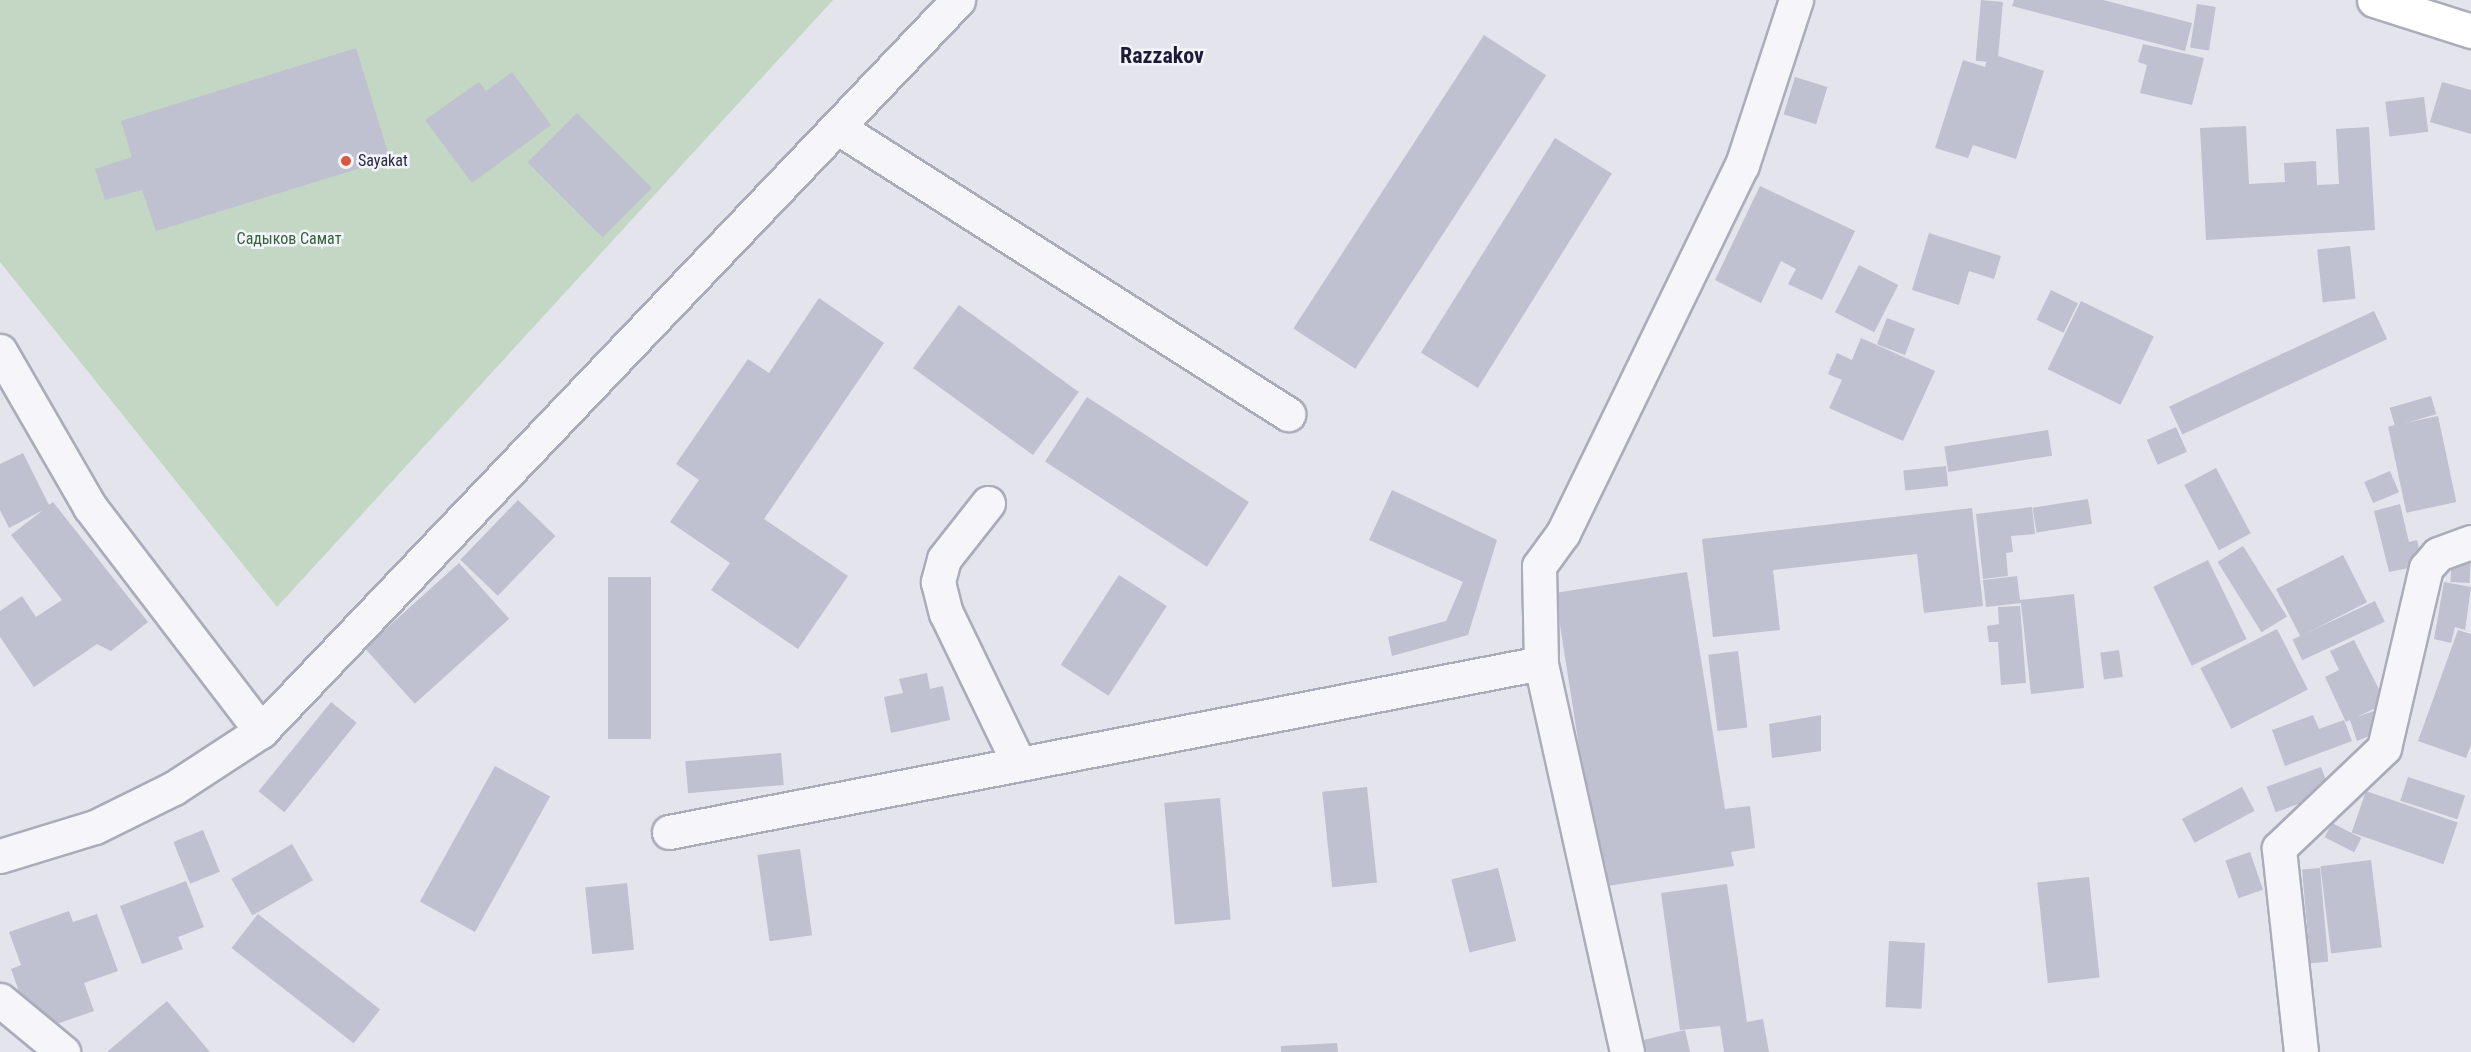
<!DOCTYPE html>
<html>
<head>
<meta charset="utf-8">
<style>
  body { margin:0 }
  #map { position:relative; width:2471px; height:1052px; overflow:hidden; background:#e3e4ec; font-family:"Roboto Condensed",sans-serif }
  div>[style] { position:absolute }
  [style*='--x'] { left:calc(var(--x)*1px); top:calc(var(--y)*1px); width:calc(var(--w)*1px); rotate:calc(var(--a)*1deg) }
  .green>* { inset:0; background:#c3d7c4 }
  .building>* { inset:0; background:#bfc0d0; transform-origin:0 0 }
  .roads { filter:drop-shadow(2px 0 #abacba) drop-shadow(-2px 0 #abacba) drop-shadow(0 2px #abacba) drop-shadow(0 -2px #abacba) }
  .minor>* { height:33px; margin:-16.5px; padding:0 16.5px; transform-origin:16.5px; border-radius:16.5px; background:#f6f6fa }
  .major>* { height:33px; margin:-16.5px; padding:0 16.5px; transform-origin:16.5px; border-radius:16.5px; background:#fff }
  .dots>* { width:16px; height:16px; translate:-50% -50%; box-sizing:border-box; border:3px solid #f3f4f9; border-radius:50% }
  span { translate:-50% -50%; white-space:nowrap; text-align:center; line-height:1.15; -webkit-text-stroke:5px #f3f4f9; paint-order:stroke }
  .poi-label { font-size:16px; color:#282a47 }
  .left { translate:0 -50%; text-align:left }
  .park-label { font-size:16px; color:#34643a }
  .district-label { font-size:22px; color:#1b1b38; font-weight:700 }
</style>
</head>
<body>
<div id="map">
  <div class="green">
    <div style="clip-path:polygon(0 0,833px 0,277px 607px,0 262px)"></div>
  </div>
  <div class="building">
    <div style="left:1981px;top:0;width:22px;height:61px;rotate:5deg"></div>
    <div style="clip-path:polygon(2014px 0,2103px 0,2192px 23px,2185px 51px,2012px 6px)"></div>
    <div style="left:2197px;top:4px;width:19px;height:44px;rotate:9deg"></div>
    <div style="left:1484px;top:35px;width:74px;height:350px;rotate:33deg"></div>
    <div style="clip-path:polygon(2143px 44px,2204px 58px,2192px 105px,2140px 93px,2147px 65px,2138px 62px)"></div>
    <div style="clip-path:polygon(356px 48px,390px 159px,156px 231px,142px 190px,105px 200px,95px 169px,132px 157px,121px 121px)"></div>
    <div style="clip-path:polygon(1989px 53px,2044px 71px,2016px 159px,1973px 145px,1968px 158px,1935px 148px,1963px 60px,1985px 67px)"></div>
    <div style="clip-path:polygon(512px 72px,551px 125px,472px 183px,425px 120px,479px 82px,486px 91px)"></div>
    <div style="left:1795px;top:77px;width:34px;height:39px;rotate:17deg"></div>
    <div style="clip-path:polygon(2442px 82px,2471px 90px,2471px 134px,2430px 122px)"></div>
    <div style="left:2424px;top:97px;width:35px;height:39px;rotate:83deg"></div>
    <div style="left:577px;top:113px;width:106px;height:70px;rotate:45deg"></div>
    <div style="clip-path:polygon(2246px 126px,2249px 184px,2285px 182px,2284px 163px,2316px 161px,2317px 185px,2339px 184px,2336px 129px,2369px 127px,2375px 230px,2206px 240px,2200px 128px)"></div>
    <div style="left:1555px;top:138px;width:67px;height:253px;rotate:32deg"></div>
    <div style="clip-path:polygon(1760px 186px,1855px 231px,1822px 300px,1788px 284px,1796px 269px,1781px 261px,1761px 303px,1715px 280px)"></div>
    <div style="clip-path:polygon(1929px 233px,2001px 256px,1994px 279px,1969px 271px,1959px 305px,1912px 290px)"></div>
    <div style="left:2350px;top:246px;width:53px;height:33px;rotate:84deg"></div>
    <div style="left:1859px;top:265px;width:44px;height:53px;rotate:27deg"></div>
    <div style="left:2051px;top:290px;width:30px;height:33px;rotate:26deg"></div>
    <div style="clip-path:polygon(819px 298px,884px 343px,764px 519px,848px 576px,798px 649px,711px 590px,730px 563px,670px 522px,699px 480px,676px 464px,748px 359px,769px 373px)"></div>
    <div style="left:2081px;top:301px;width:81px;height:76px;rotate:26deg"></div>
    <div style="left:959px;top:305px;width:148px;height:78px;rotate:36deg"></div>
    <div style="left:2374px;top:311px;width:31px;height:226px;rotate:65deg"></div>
    <div style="left:1887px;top:318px;width:30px;height:28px;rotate:21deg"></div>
    <div style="clip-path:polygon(1861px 338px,1935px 371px,1903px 441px,1829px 408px,1842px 380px,1828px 374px,1837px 353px,1852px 360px)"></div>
    <div style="left:2431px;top:396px;width:19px;height:43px;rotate:74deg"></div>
    <div style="left:1087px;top:397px;width:193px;height:77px;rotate:33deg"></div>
    <div style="left:2438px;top:416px;width:88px;height:51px;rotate:78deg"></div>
    <div style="left:2176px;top:427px;width:27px;height:32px;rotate:66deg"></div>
    <div style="left:2048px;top:430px;width:26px;height:105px;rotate:81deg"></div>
    <div style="clip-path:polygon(23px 453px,49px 505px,53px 502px,148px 622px,111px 651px,97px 644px,34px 687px,0 637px,0 611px,22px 596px,36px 617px,62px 600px,11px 535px,43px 510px,9px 528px,0 510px,0 464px)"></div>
    <div style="left:1946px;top:466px;width:20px;height:43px;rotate:84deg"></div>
    <div style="left:2216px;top:468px;width:74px;height:36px;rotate:62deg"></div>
    <div style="left:2390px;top:471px;width:23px;height:28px;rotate:67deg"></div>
    <div style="clip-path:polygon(1392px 490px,1497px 540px,1468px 635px,1392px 656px,1388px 637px,1446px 621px,1463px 582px,1369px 540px)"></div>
    <div style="left:2088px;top:499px;width:25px;height:56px;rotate:81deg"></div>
    <div style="left:518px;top:500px;width:52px;height:83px;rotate:44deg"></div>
    <div style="clip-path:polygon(2400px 504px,2409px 542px,2417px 540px,2423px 565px,2389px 572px,2374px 511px)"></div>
    <div style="clip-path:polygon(2032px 507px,2035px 534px,2011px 536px,2013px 552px,2006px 553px,2008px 576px,1983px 579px,1976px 514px)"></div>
    <div style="clip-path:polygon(1972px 508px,1983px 606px,1924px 613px,1917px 554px,1773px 570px,1780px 630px,1713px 637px,1702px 539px)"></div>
    <div style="left:2243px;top:546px;width:83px;height:30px;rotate:58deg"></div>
    <div style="left:2452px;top:554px;width:19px;height:28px;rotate:3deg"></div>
    <div style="left:2343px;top:555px;width:53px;height:75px;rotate:63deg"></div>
    <div style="left:2208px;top:560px;width:88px;height:61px;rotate:64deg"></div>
    <div style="left:459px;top:563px;width:75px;height:127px;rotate:48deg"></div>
    <div style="clip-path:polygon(1687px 572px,1725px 809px,1750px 806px,1755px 848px,1731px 852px,1734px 866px,1601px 887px,1555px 593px)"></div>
    <div style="left:1119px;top:575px;width:57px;height:107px;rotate:33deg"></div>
    <div style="clip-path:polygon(2017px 576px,2020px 600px,2074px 594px,2084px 688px,2031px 694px,2021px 603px,1986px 607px,1983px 580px)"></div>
    <div style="left:608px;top:577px;width:43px;height:162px"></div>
    <div style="clip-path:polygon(2444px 582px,2471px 587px,2465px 630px,2455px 627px,2451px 643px,2434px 639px)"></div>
    <div style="left:2375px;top:601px;width:23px;height:91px;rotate:65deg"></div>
    <div style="clip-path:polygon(2020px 606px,2026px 683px,2001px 685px,1998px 642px,1989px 642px,1987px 626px,1999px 624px,1998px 607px)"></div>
    <div style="left:2277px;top:629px;width:68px;height:86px;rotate:63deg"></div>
    <div style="clip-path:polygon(2458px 630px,2471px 634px,2471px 745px,2466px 758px,2418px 741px)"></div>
    <div style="clip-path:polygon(2354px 640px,2386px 703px,2357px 717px,2374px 711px,2381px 731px,2357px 741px,2350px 720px,2346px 722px,2325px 677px,2339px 670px,2330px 651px)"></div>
    <div style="left:2119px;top:650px;width:27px;height:19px;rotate:82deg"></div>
    <div style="left:1738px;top:651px;width:77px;height:30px;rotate:83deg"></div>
    <div style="clip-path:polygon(927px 673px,930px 689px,943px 686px,950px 720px,891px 733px,884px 697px,903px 693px,899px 679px)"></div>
    <div style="left:331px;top:702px;width:33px;height:115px;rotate:39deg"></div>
    <div style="clip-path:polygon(1821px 715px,1821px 751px,1772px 758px,1769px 724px)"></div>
    <div style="clip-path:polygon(2313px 715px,2319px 729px,2344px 720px,2352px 741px,2285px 766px,2272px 730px)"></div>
    <div style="left:781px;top:753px;width:32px;height:96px;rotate:85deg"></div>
    <div style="left:495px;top:766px;width:63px;height:155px;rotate:29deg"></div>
    <div style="left:2321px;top:767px;width:27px;height:58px;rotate:70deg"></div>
    <div style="left:2408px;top:777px;width:60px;height:25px;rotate:18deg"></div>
    <div style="left:1367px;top:787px;width:96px;height:45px;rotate:84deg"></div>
    <div style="left:2242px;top:787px;width:27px;height:68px;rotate:62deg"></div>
    <div style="left:2366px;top:791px;width:97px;height:44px;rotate:19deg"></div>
    <div style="left:1220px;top:798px;width:122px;height:56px;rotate:85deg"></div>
    <div style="left:2332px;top:823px;width:33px;height:16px;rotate:27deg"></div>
    <div style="left:203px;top:830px;width:45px;height:32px;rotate:68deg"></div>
    <div style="left:292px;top:844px;width:42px;height:70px;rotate:60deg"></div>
    <div style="left:800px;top:849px;width:87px;height:43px;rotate:82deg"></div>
    <div style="left:2250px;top:852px;width:40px;height:26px;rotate:71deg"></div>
    <div style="left:2371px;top:860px;width:88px;height:51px;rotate:83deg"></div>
    <div style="left:1498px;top:868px;width:75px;height:48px;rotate:76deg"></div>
    <div style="left:2320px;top:868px;width:94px;height:18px;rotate:85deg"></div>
    <div style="left:2089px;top:877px;width:101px;height:52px;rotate:84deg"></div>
    <div style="clip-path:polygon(186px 881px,204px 927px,178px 937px,183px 949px,142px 964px,120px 906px)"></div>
    <div style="left:627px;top:883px;width:67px;height:42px;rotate:84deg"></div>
    <div style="clip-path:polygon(1727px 884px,1747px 1022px,1763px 1019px,1769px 1052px,1724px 1052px,1720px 1026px,1680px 1030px,1661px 893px)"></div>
    <div style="clip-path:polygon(69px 911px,73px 922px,97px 914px,118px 971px,84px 983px,94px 1011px,48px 1027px,41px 1009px,27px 1014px,11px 969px,21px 965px,9px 932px)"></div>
    <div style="left:258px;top:914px;width:155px;height:43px;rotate:38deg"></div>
    <div style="left:1889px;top:941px;width:36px;height:66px;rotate:3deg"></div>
    <div style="clip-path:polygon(167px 1001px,210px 1052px,107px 1052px)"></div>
    <div style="clip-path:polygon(1685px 1030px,1690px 1052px,1633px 1052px,1631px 1043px)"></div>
    <div style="clip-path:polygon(1337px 1043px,1338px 1052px,1281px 1052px,1281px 1046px)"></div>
  </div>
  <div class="roads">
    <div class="minor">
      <div style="--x:837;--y:127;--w:535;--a:32.47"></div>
      <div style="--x:0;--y:351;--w:180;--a:60"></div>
      <div style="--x:90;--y:507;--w:282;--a:52.6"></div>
      <div style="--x:988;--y:503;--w:71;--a:128.2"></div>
      <div style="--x:944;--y:559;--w:24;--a:105"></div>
      <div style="--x:938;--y:582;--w:32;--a:76"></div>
      <div style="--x:946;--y:613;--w:168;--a:64.2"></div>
      <div style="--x:669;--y:832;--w:888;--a:-10.97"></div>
      <div style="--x:0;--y:856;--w:99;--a:-17"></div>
      <div style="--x:95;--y:827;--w:88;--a:-26.3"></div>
      <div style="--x:174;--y:788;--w:104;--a:-33.2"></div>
      <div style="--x:261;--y:731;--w:1010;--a:-46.36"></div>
      <div style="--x:0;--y:1000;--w:82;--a:39.5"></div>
      <div style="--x:1627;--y:1052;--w:398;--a:-102.5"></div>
      <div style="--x:1541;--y:663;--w:97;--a:-91.2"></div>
      <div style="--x:1539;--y:566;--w:41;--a:-54"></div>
      <div style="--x:1563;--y:533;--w:409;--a:-64.1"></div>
      <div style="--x:1742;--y:165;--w:174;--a:-71.9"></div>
      <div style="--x:2301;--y:1052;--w:205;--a:-96.2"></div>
      <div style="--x:2279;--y:848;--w:145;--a:-43.6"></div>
      <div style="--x:2384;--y:748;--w:185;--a:-76.9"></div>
      <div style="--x:2426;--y:568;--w:18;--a:-49"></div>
      <div style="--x:2438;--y:554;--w:35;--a:-20"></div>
    </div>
    <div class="major">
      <div style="--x:2374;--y:0;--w:102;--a:17.7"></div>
    </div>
  </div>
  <div class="dots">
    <div style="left:346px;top:161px;background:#dd573c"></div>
  </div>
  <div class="poi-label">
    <span class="left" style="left:358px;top:161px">Sayakat</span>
  </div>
  <div class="park-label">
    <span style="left:289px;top:239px">Садыков Самат</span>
  </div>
  <div class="district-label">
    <span style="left:1162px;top:56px">Razzakov</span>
  </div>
</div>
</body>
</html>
